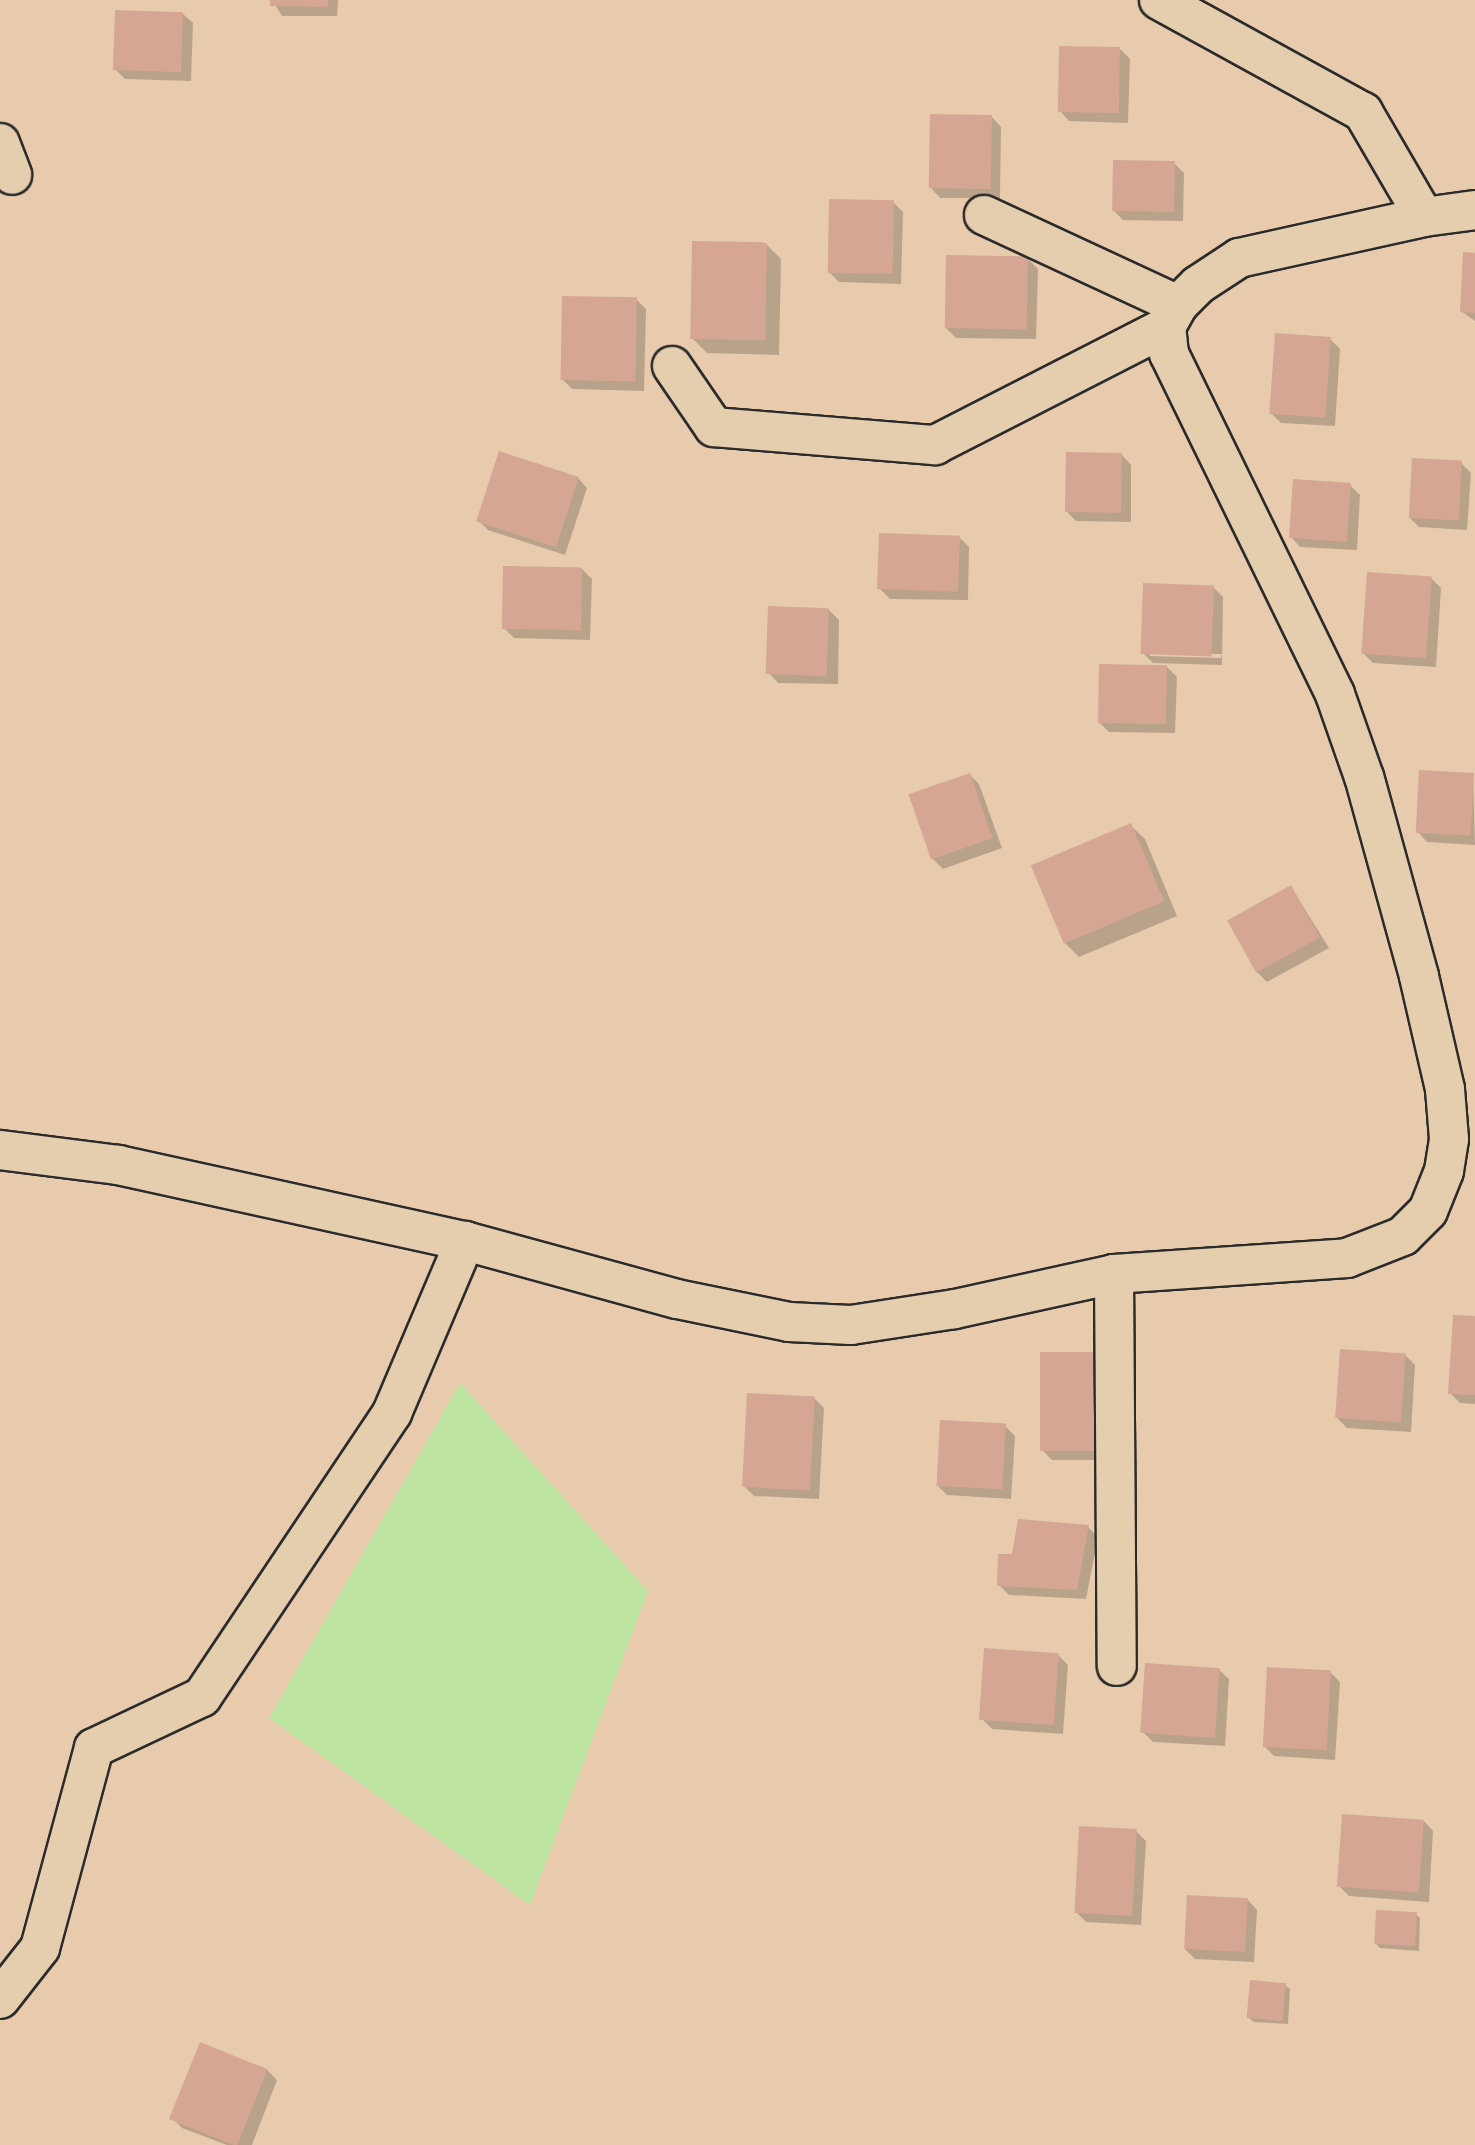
<!DOCTYPE html>
<html>
<head>
<meta charset="utf-8">
<style>
  body { margin:0 }
  #map { position:relative; width:1475px; height:2145px; overflow:hidden; background:#e8cbad; font-family:"Architects Daughter",sans-serif }
  div>[style] { position:absolute }
  [style*='--x'] { left:calc(var(--x)*1px); top:calc(var(--y)*1px); width:calc(var(--w)*1px); rotate:calc(var(--a)*1deg) }
  .green>* { inset:0; background:#bde4a0 }
  .shadow>* { inset:0; background:#0003 }
  .building>* { inset:0; background:#d4a693; transform-origin:0 0 }
  .roads { filter:drop-shadow(2px 0 #2b2b2b) drop-shadow(-2px 0 #2b2b2b) drop-shadow(0 2px #2b2b2b) drop-shadow(0 -2px #2b2b2b) }
  .minor>* { height:38px; margin:-19px; padding:0 19px; transform-origin:19px; border-radius:19px; background:#e5ceae }
  span { translate:-50% -50%; white-space:nowrap; text-align:center; line-height:1.15; -webkit-text-stroke:6px #e5ceae; paint-order:stroke }
</style>
</head>
<body>
<div id="map">
  <div class="green">
    <div style="clip-path:polygon(460px 1383px,648px 1591px,530px 1905px,269px 1718px)"></div>
  </div>
  <div class="shadow">
    <div style="clip-path:polygon(272px 0,338px 0,337px 16px,282px 16px)"></div>
    <div style="clip-path:polygon(183px 14px,193px 23px,191px 81px,125px 79px,115px 69px)"></div>
    <div style="clip-path:polygon(1120px 49px,1130px 59px,1128px 123px,1069px 121px,1060px 111px)"></div>
    <div style="clip-path:polygon(992px 117px,1001px 127px,1000px 198px,940px 198px,931px 188px)"></div>
    <div style="clip-path:polygon(1174px 163px,1184px 173px,1183px 221px,1123px 220px,1113px 210px)"></div>
    <div style="clip-path:polygon(893px 202px,903px 212px,901px 284px,839px 282px,829px 272px)"></div>
    <div style="clip-path:polygon(766px 244px,781px 259px,779px 355px,707px 353px,692px 338px)"></div>
    <div style="clip-path:polygon(1475px 255px,1475px 321px,1461px 311px)"></div>
    <div style="clip-path:polygon(1028px 259px,1038px 269px,1036px 339px,956px 338px,946px 328px)"></div>
    <div style="clip-path:polygon(636px 299px,646px 309px,644px 391px,572px 389px,563px 380px)"></div>
    <div style="clip-path:polygon(1330px 339px,1340px 349px,1335px 426px,1281px 423px,1271px 413px)"></div>
    <div style="clip-path:polygon(1122px 455px,1131px 465px,1131px 522px,1076px 521px,1066px 511px)"></div>
    <div style="clip-path:polygon(1461px 463px,1471px 473px,1467px 530px,1419px 527px,1409px 517px)"></div>
    <div style="clip-path:polygon(578px 478px,587px 488px,565px 555px,488px 530px,478px 520px)"></div>
    <div style="clip-path:polygon(1350px 485px,1360px 495px,1357px 550px,1300px 547px,1291px 537px)"></div>
    <div style="clip-path:polygon(959px 537px,969px 547px,968px 600px,890px 599px,880px 589px)"></div>
    <div style="clip-path:polygon(582px 569px,592px 579px,590px 640px,514px 638px,504px 628px)"></div>
    <div style="clip-path:polygon(1431px 578px,1441px 588px,1436px 667px,1373px 663px,1363px 653px)"></div>
    <div style="clip-path:polygon(evenodd,1213px 587px,1223px 597px,1222px 665px,1153px 663px,1143px 653px,1213px 587px,1150px 653px,1222px 654px,1221px 658px,1150px 656px,1150px 653px)"></div>
    <div style="clip-path:polygon(829px 610px,839px 620px,838px 684px,778px 683px,769px 673px)"></div>
    <div style="clip-path:polygon(1167px 667px,1177px 677px,1175px 733px,1109px 732px,1099px 722px)"></div>
    <div style="clip-path:polygon(970px 775px,979px 784px,1002px 848px,943px 869px,933px 859px)"></div>
    <div style="clip-path:polygon(1473px 775px,1475px 845px,1427px 842px,1418px 832px)"></div>
    <div style="clip-path:polygon(1130px 825px,1145px 839px,1177px 916px,1079px 957px,1064px 942px)"></div>
    <div style="clip-path:polygon(1291px 887px,1329px 948px,1267px 982px,1257px 972px)"></div>
    <div style="clip-path:polygon(1475px 1318px,1475px 1404px,1460px 1403px,1450px 1393px)"></div>
    <div style="clip-path:polygon(1095px 1354px,1106px 1460px,1052px 1460px,1042px 1450px)"></div>
    <div style="clip-path:polygon(1405px 1355px,1415px 1365px,1411px 1432px,1347px 1428px,1337px 1418px)"></div>
    <div style="clip-path:polygon(814px 1398px,824px 1408px,819px 1499px,754px 1496px,744px 1486px)"></div>
    <div style="clip-path:polygon(1005px 1426px,1015px 1436px,1011px 1499px,947px 1495px,937px 1485px)"></div>
    <div style="clip-path:polygon(1088px 1527px,1098px 1537px,1086px 1599px,1009px 1595px,999px 1585px,1013px 1556px)"></div>
    <div style="clip-path:polygon(1058px 1655px,1068px 1665px,1063px 1734px,992px 1729px,982px 1719px)"></div>
    <div style="clip-path:polygon(1219px 1670px,1229px 1679px,1225px 1746px,1153px 1742px,1143px 1732px)"></div>
    <div style="clip-path:polygon(1330px 1672px,1340px 1682px,1335px 1760px,1274px 1756px,1264px 1746px)"></div>
    <div style="clip-path:polygon(1424px 1821px,1433px 1831px,1429px 1902px,1349px 1896px,1339px 1886px)"></div>
    <div style="clip-path:polygon(1136px 1831px,1146px 1841px,1141px 1925px,1086px 1922px,1076px 1912px)"></div>
    <div style="clip-path:polygon(1248px 1900px,1257px 1910px,1254px 1962px,1195px 1959px,1185px 1949px)"></div>
    <div style="clip-path:polygon(1416px 1914px,1420px 1918px,1419px 1951px,1380px 1948px,1376px 1944px)"></div>
    <div style="clip-path:polygon(1285px 1985px,1290px 1989px,1288px 2024px,1254px 2022px,1249px 2018px)"></div>
    <div style="clip-path:polygon(267px 2070px,277px 2080px,252px 2145px,227px 2145px,182px 2128px,172px 2118px)"></div>
  </div>
  <div class="building">
    <div style="clip-path:polygon(270px 0,328px 0,328px 7px,270px 6px)"></div>
    <div style="left:115px;top:10px;width:68px;height:60px;rotate:2deg"></div>
    <div style="left:1059px;top:46px;width:61px;height:66px;rotate:1deg"></div>
    <div style="left:930px;top:114px;width:62px;height:74px;rotate:1deg"></div>
    <div style="left:1113px;top:160px;width:62px;height:51px;rotate:1deg"></div>
    <div style="left:829px;top:199px;width:65px;height:74px;rotate:1deg"></div>
    <div style="left:692px;top:241px;width:75px;height:98px;rotate:1deg"></div>
    <div style="clip-path:polygon(1463px 252px,1475px 253px,1475px 313px,1460px 312px)"></div>
    <div style="left:946px;top:255px;width:82px;height:73px;rotate:1deg"></div>
    <div style="left:562px;top:296px;width:75px;height:84px;rotate:1deg"></div>
    <div style="left:1275px;top:333px;width:56px;height:81px;rotate:4deg"></div>
    <div style="left:499px;top:451px;width:84px;height:74px;rotate:18deg"></div>
    <div style="left:1066px;top:452px;width:56px;height:60px;rotate:1deg"></div>
    <div style="left:1412px;top:458px;width:50px;height:60px;rotate:3deg"></div>
    <div style="left:1293px;top:479px;width:58px;height:59px;rotate:4deg"></div>
    <div style="left:879px;top:533px;width:81px;height:56px;rotate:2deg"></div>
    <div style="left:503px;top:566px;width:79px;height:63px;rotate:1deg"></div>
    <div style="left:1367px;top:572px;width:65px;height:82px;rotate:4deg"></div>
    <div style="left:1143px;top:583px;width:71px;height:71px;rotate:2deg"></div>
    <div style="left:768px;top:606px;width:61px;height:68px;rotate:2deg"></div>
    <div style="left:1099px;top:664px;width:68px;height:59px;rotate:1deg"></div>
    <div style="left:1419px;top:770px;width:55px;height:63px;rotate:3deg"></div>
    <div style="left:970px;top:773px;width:69px;height:65px;rotate:71deg"></div>
    <div style="left:1131px;top:823px;width:85px;height:109px;rotate:67deg"></div>
    <div style="left:1291px;top:885px;width:60px;height:73px;rotate:61deg"></div>
    <div style="clip-path:polygon(1453px 1315px,1475px 1316px,1475px 1395px,1448px 1394px)"></div>
    <div style="left:1340px;top:1349px;width:66px;height:69px;rotate:4deg"></div>
    <div style="left:1040px;top:1352px;width:56px;height:99px"></div>
    <div style="left:747px;top:1393px;width:68px;height:94px;rotate:3deg"></div>
    <div style="left:940px;top:1420px;width:66px;height:66px;rotate:3deg"></div>
    <div style="clip-path:polygon(1018px 1519px,1089px 1525px,1077px 1590px,997px 1586px,998px 1554px,1012px 1554px)"></div>
    <div style="left:984px;top:1648px;width:75px;height:72px;rotate:4deg"></div>
    <div style="left:1145px;top:1663px;width:75px;height:70px;rotate:4deg"></div>
    <div style="left:1267px;top:1667px;width:64px;height:80px;rotate:3deg"></div>
    <div style="left:1342px;top:1814px;width:82px;height:73px;rotate:4deg"></div>
    <div style="left:1079px;top:1826px;width:58px;height:87px;rotate:3deg"></div>
    <div style="left:1187px;top:1895px;width:61px;height:54px;rotate:3deg"></div>
    <div style="left:1376px;top:1910px;width:41px;height:34px;rotate:3deg"></div>
    <div style="left:1250px;top:1980px;width:36px;height:38px;rotate:5deg"></div>
    <div style="left:200px;top:2042px;width:73px;height:83px;rotate:22deg"></div>
  </div>
  <div class="roads">
    <div class="minor">
      <div style="--x:1159;--y:0;--w:233;--a:28.8"></div>
      <div style="--x:1363;--y:112;--w:121;--a:59.8"></div>
      <div style="--x:0;--y:143;--w:34;--a:69"></div>
      <div style="--x:984;--y:215;--w:214;--a:24.9"></div>
      <div style="--x:672;--y:366;--w:74;--a:55.5"></div>
      <div style="--x:714;--y:427;--w:222;--a:4.7"></div>
      <div style="--x:935;--y:445;--w:259;--a:-27.1"></div>
      <div style="--x:0;--y:1150;--w:119;--a:7.2"></div>
      <div style="--x:118;--y:1165;--w:355;--a:12.4"></div>
      <div style="--x:465;--y:1241;--w:220;--a:15.3"></div>
      <div style="--x:677;--y:1299;--w:114;--a:11.6"></div>
      <div style="--x:789;--y:1322;--w:62;--a:2.8"></div>
      <div style="--x:851;--y:1325;--w:105;--a:-8.7"></div>
      <div style="--x:955;--y:1309;--w:163;--a:-12.4"></div>
      <div style="--x:1114;--y:1274;--w:234;--a:-3.9"></div>
      <div style="--x:1347;--y:1258;--w:60;--a:-21.4"></div>
      <div style="--x:1403;--y:1236;--w:35;--a:-45"></div>
      <div style="--x:1428;--y:1211;--w:43;--a:-68.2"></div>
      <div style="--x:1444;--y:1171;--w:32;--a:-81"></div>
      <div style="--x:1449;--y:1139;--w:50;--a:-94.6"></div>
      <div style="--x:1445;--y:1089;--w:116;--a:-103"></div>
      <div style="--x:1419;--y:976;--w:206;--a:-105.4"></div>
      <div style="--x:1364;--y:777;--w:88;--a:-109.3"></div>
      <div style="--x:1335;--y:694;--w:378;--a:-116"></div>
      <div style="--x:1169;--y:354;--w:27;--a:-96"></div>
      <div style="--x:1166;--y:327;--w:25;--a:-61"></div>
      <div style="--x:1178;--y:305;--w:28;--a:-45"></div>
      <div style="--x:1198;--y:285;--w:49;--a:-33.4"></div>
      <div style="--x:1239;--y:258;--w:189;--a:-12.5"></div>
      <div style="--x:1424;--y:217;--w:51;--a:-7.8"></div>
      <div style="--x:1114;--y:1274;--w:392;--a:89.6"></div>
      <div style="--x:0;--y:1999;--w:65;--a:-51.9"></div>
      <div style="--x:40;--y:1948;--w:207;--a:-74.9"></div>
      <div style="--x:94;--y:1748;--w:119;--a:-25.3"></div>
      <div style="--x:202;--y:1697;--w:342;--a:-56.2"></div>
      <div style="--x:392;--y:1413;--w:187;--a:-67"></div>
    </div>
  </div>
</div>
</body>
</html>
